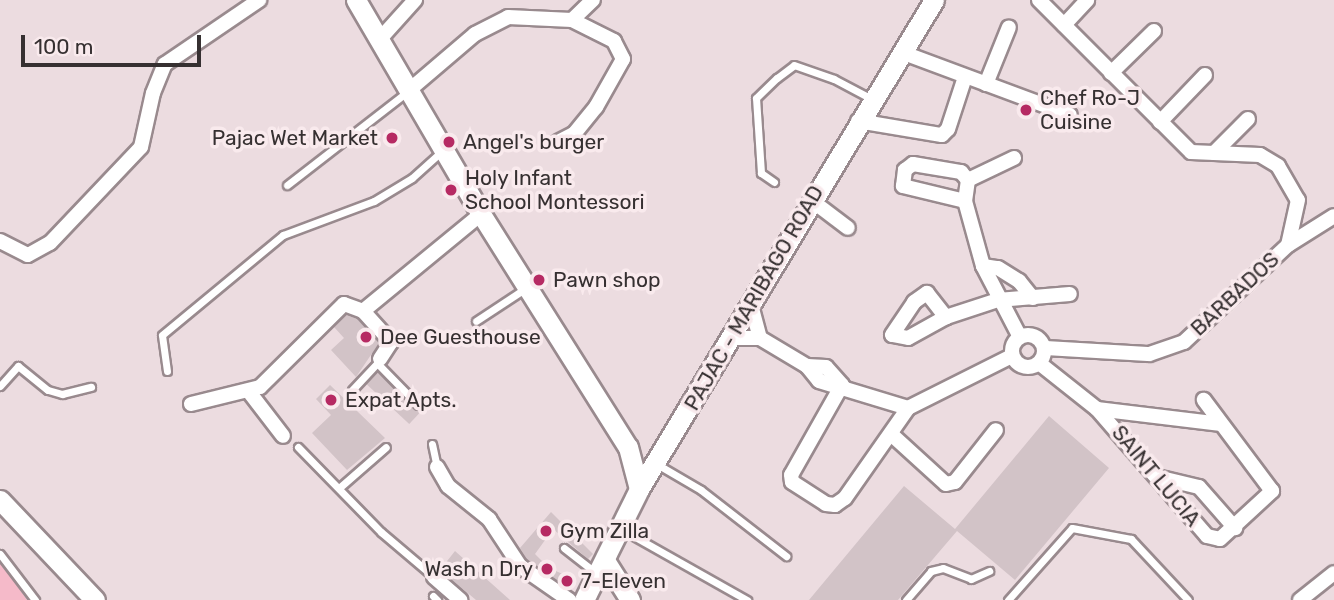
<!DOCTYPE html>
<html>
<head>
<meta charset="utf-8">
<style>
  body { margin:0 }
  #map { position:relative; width:1334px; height:600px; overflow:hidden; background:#ecdce0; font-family:Rubik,sans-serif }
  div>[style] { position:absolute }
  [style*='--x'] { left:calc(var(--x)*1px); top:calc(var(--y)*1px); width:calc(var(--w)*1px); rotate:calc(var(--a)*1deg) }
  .green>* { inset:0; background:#f5bac9 }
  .building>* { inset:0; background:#d2c3c7; transform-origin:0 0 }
  .roads { filter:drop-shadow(2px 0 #998a8e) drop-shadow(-2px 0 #998a8e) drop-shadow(0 2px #998a8e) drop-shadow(0 -2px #998a8e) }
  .lane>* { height:7px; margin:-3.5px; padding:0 3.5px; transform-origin:3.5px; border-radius:3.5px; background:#fff }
  .street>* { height:14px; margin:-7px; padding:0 7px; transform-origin:7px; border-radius:7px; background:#fff }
  .street>.ring { margin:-7px; padding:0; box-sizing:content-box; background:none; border:14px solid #fff; border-radius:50% }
  .secondary>* { height:19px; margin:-9.5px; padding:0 9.5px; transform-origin:9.5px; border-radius:9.5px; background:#fff }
  .dots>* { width:19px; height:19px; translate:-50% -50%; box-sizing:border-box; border:4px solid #f9eaed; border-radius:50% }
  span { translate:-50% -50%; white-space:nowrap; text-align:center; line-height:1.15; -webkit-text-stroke:7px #f9eaed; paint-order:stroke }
  .poi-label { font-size:21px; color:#363031 }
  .left { translate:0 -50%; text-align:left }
  .right { translate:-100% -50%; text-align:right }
  .street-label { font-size:21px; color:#363031 }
  .scale { position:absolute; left:21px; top:35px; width:180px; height:32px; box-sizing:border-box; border:4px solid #363031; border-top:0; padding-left:9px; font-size:21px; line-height:24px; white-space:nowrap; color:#363031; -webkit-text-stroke:5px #f9eaed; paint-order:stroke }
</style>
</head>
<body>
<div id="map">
  <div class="green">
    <div style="clip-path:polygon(0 562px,11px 577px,27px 600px,0 600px)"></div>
  </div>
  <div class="building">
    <div style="clip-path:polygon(346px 315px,357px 319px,379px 343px,356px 377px,331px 350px,344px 338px,334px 327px)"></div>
    <div style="left:377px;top:372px;width:59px;height:16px;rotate:43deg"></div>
    <div style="clip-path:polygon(330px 385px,385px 438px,347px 470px,312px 433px,331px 415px,316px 399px)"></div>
    <div style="clip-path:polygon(1049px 416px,1109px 468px,1015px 580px,957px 531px,898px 600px,809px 600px,904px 486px,955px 529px)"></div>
    <div style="clip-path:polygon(551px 512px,593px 554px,588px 559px,553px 529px,535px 554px,549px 568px,574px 579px,570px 589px,527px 559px,520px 548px)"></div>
    <div style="clip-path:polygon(455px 551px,510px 600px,476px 600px,451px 579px,440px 570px)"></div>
  </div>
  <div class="roads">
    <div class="lane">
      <div style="--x:774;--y:182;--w:16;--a:-145"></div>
      <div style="--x:761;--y:173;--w:75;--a:-93.8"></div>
      <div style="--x:756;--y:98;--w:29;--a:-44"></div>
      <div style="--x:777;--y:78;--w:21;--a:-37"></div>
      <div style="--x:794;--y:65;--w:42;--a:19.3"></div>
      <div style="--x:834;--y:79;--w:43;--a:27.8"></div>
      <div style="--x:287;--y:185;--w:152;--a:-37.8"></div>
      <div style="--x:476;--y:321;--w:60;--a:-33.4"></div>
      <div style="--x:378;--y:364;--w:57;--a:45.7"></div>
      <div style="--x:167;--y:371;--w:36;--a:-98"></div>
      <div style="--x:162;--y:335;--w:157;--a:-39.6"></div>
      <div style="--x:283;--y:235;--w:97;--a:-20.5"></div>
      <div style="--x:374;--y:201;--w:44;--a:-31.2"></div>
      <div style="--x:412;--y:178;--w:40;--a:-42"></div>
      <div style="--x:0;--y:386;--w:27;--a:-48"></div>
      <div style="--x:18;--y:366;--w:38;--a:39"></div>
      <div style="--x:48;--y:390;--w:15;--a:16"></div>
      <div style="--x:62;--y:394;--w:30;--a:-14"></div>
      <div style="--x:352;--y:390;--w:41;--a:-47"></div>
      <div style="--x:432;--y:444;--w:24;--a:78"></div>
      <div style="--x:298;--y:447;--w:119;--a:45.7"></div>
      <div style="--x:381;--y:532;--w:70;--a:40.3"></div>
      <div style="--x:655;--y:463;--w:53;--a:30.4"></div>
      <div style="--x:701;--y:490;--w:108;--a:37.8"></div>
      <div style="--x:339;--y:488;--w:62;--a:-41.1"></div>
      <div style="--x:621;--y:529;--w:145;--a:29.4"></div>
      <div style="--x:564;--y:548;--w:39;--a:38"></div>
      <div style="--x:0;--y:554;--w:58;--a:52.7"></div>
      <div style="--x:433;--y:596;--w:6;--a:45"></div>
      <div style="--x:906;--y:600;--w:38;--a:-49"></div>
      <div style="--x:931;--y:571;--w:12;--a:-14"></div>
      <div style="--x:943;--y:568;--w:30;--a:21"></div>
      <div style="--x:971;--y:579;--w:20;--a:-24"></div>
      <div style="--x:1008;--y:600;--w:96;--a:-48.4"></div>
      <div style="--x:1072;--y:528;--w:60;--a:10.6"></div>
      <div style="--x:1131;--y:539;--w:83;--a:46.9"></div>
    </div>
    <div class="street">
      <div style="--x:1039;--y:0;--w:215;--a:45"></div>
      <div style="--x:1191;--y:152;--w:69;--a:2.5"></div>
      <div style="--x:1260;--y:155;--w:21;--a:31"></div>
      <div style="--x:1278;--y:166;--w:39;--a:60"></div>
      <div style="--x:1298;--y:200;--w:46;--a:102.5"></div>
      <div style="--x:1288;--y:245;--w:142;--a:137"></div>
      <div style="--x:1184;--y:342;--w:37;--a:161"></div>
      <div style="--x:1149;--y:354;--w:105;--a:-176.7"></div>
      <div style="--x:1064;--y:25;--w:34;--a:-47"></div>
      <div style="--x:379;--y:40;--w:54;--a:-48"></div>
      <div style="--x:901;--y:52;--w:180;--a:20.4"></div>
      <div style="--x:1111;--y:73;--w:60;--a:-44.3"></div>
      <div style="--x:986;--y:84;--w:61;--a:-68"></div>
      <div style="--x:407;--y:92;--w:89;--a:-40.5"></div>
      <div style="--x:475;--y:34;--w:37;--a:-27"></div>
      <div style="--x:508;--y:17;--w:64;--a:2.7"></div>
      <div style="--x:572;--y:20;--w:29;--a:-44"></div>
      <div style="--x:858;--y:121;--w:85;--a:9.5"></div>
      <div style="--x:942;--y:135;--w:8;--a:-45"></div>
      <div style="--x:948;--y:129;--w:55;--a:-71.9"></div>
      <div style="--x:1160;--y:122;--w:65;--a:-46.2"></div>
      <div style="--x:558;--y:142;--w:18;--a:-27"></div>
      <div style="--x:574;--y:134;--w:35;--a:-51"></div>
      <div style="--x:596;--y:107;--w:55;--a:-60.6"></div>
      <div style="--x:623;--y:59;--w:20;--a:-117"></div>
      <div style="--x:614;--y:41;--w:47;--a:-153.4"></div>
      <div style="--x:1214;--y:153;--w:48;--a:-45"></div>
      <div style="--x:913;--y:164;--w:49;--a:9.5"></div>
      <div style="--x:961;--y:172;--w:11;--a:49"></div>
      <div style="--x:968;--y:180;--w:21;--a:98"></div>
      <div style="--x:965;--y:201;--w:64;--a:-166.4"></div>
      <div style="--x:903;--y:186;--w:16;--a:-83"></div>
      <div style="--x:905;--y:170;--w:10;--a:-37"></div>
      <div style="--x:968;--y:180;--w:51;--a:-25.6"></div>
      <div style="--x:811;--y:200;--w:46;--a:37.1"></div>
      <div style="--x:965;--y:201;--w:67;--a:74.5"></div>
      <div style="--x:983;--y:266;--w:80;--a:62.5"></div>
      <div style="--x:0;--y:241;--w:31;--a:27"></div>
      <div style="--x:28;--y:255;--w:25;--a:-29"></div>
      <div style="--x:50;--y:243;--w:132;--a:-46.5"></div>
      <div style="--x:141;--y:147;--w:55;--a:-77.5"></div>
      <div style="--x:153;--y:93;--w:31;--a:-68"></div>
      <div style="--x:165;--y:64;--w:114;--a:-34.2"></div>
      <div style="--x:1288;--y:245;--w:54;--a:-32.2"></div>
      <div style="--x:983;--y:266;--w:15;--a:8"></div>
      <div style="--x:998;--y:268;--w:25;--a:32"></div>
      <div style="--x:1019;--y:281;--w:22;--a:51"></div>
      <div style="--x:927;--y:293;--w:31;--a:52"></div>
      <div style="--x:946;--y:317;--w:43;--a:151.1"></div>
      <div style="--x:908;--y:338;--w:16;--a:-169"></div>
      <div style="--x:892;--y:335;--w:40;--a:-56"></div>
      <div style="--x:914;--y:302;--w:16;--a:-35"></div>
      <div style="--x:750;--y:301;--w:38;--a:75"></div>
      <div style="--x:363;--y:311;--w:153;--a:-39.4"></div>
      <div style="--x:946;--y:317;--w:55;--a:-18.1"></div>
      <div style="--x:998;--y:300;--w:72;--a:-4.8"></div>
      <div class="ring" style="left:1012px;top:335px;width:18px;height:18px"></div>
      <div style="--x:730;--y:338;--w:30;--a:0"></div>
      <div style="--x:760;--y:338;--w:55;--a:30.8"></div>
      <div style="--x:807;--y:366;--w:19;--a:51"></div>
      <div style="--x:819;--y:381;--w:93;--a:16.9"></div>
      <div style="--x:1039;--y:363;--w:74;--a:38.4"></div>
      <div style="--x:1097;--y:409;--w:168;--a:49.1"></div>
      <div style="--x:1207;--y:536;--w:13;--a:13"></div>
      <div style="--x:1220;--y:539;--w:71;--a:-42.7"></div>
      <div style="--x:1272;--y:491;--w:114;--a:-126.8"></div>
      <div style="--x:807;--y:366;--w:19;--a:3"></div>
      <div style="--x:826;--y:367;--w:24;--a:48"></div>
      <div style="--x:842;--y:385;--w:103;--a:119.5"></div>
      <div style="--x:791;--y:475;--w:7;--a:82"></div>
      <div style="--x:792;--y:482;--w:40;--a:32.9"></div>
      <div style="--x:826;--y:504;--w:9;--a:6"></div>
      <div style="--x:835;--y:505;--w:12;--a:-35"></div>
      <div style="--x:845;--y:498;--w:110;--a:-55"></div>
      <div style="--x:250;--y:393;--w:54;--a:52.5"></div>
      <div style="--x:191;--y:404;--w:71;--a:-13.8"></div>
      <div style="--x:260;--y:387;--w:118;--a:-44.7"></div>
      <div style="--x:344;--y:304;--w:20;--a:20"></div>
      <div style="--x:363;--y:311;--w:42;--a:47.9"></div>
      <div style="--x:391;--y:342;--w:20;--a:123"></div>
      <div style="--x:908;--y:408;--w:116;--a:-26.6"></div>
      <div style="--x:1097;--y:409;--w:125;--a:6.9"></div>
      <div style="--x:891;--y:434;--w:74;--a:42.3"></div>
      <div style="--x:946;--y:484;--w:9;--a:-13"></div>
      <div style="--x:955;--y:482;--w:66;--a:-51.7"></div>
      <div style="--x:437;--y:467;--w:22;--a:60"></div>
      <div style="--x:448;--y:486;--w:53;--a:38.8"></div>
      <div style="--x:489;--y:519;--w:56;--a:56.6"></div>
      <div style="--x:520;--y:566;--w:60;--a:34.8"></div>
      <div style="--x:1157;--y:477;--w:43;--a:13.4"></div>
      <div style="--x:1199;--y:487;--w:55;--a:48.7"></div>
      <div style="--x:434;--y:577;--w:35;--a:41"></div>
      <div style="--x:1300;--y:600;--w:43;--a:-38.5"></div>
    </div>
    <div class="secondary">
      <div style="--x:356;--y:0;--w:248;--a:59.7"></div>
      <div style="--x:481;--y:214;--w:275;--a:57.8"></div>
      <div style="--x:628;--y:447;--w:43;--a:75.3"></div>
      <div style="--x:0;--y:500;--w:138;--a:46.5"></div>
      <div style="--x:606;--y:562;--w:45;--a:57.7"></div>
      <div style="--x:584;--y:600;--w:124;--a:-63.6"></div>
      <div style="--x:639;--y:489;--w:571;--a:-58.9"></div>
    </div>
  </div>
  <div class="dots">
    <div style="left:1026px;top:110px;background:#b62a63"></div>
    <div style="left:392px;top:138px;background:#b62a63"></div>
    <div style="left:449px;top:142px;background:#b62a63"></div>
    <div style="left:451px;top:190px;background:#b62a63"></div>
    <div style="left:539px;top:280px;background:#b62a63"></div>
    <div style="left:366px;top:337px;background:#b62a63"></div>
    <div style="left:331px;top:400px;background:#b62a63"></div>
    <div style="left:546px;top:531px;background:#b62a63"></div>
    <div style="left:547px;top:569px;background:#b62a63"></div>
    <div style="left:567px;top:581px;background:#b62a63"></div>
  </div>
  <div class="poi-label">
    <span class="left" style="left:1040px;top:110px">Chef Ro-J<br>Cuisine</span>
    <span class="right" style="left:378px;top:138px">Pajac Wet Market</span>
    <span class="left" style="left:463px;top:142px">Angel's burger</span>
    <span class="left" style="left:465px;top:190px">Holy Infant<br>School Montessori</span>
    <span class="left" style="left:553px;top:280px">Pawn shop</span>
    <span class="left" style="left:380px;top:337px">Dee Guesthouse</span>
    <span class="left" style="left:345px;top:400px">Expat Apts.</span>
    <span class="left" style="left:560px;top:531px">Gym Zilla</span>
    <span class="right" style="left:533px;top:569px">Wash n Dry</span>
    <span class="left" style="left:581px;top:581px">7-Eleven</span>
  </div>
  <div class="street-label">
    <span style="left:1235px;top:294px;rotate:-43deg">BARBADOS</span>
    <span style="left:754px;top:298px;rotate:-60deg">PAJAC - MARIBAGO ROAD</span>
    <span style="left:1156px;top:476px;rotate:50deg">SAINT LUCIA</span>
  </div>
  <div class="scale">100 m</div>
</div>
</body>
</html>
